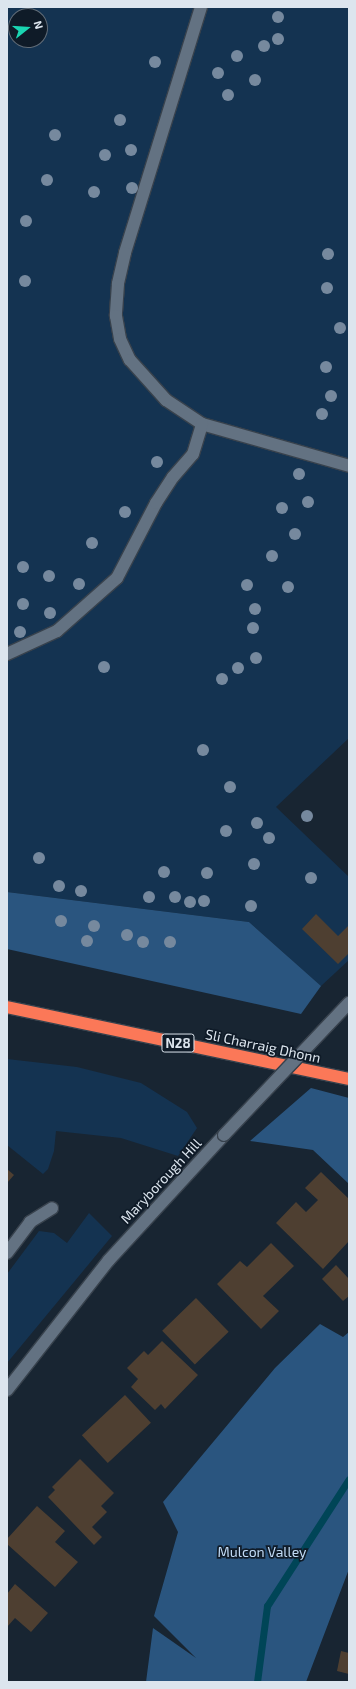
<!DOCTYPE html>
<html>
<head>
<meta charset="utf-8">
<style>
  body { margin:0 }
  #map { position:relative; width:356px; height:1689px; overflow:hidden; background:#182532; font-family:"Exo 2",sans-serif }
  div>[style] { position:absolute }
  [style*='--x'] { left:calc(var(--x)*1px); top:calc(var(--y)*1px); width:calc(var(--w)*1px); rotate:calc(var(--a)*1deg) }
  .green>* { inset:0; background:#143351 }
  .forest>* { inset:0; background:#2a557f }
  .stream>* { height:7px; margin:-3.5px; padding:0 3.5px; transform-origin:3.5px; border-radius:3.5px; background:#004557 }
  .building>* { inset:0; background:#4e3f31; transform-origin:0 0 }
  .roads { filter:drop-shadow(1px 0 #38424d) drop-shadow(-1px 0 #38424d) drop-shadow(0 1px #38424d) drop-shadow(0 -1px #38424d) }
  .minor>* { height:12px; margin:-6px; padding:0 6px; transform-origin:6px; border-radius:6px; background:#637282 }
  .highway>* { height:12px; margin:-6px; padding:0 6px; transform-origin:6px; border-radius:6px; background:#fb7858 }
  .bridges { filter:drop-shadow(1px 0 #38424d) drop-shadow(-1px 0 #38424d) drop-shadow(0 1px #38424d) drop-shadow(0 -1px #38424d) }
  .minor-bridge>* { height:12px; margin:-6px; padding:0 6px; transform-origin:6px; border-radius:6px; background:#637282 }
  .trees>* { width:12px; height:12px; margin:-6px; border-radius:50%; background:#76899e }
  span { translate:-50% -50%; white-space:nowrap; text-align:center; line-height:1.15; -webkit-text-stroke:3.5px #0f1b28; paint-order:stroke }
  .shield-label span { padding:1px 3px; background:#0f1b28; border:1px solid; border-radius:3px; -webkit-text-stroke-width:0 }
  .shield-label { font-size:13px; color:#dce5ee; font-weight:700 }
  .street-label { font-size:14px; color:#dce5ee }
  .park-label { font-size:14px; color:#c2dbf6 }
  .frame { position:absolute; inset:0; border:8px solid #dce5ee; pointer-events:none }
  .north { position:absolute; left:8px; top:8px; width:40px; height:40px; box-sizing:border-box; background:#0f1b28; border:1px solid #616c77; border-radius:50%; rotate:73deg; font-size:11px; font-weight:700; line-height:16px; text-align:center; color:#dce5ee }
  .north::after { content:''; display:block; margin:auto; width:14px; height:18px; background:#1ad5b2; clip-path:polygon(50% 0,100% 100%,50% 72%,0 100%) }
</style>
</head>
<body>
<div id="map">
  <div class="green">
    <div style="clip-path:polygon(evenodd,7px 7px,349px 7px,349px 738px,276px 807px,349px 877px,349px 960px,321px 986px,249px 922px,7px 892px,7px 7px,16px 16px,40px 16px,40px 40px,16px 40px,16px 16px)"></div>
    <div style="clip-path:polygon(7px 1059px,77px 1067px,141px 1083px,187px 1112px,197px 1128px,178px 1156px,121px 1138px,56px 1131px,54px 1151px,48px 1169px,43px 1174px,7px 1145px)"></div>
    <div style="clip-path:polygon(89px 1213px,112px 1236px,7px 1363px,7px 1274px,39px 1231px,54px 1233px,67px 1243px)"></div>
  </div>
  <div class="forest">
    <div style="clip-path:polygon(7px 892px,249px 922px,321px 986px,301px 1014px,7px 949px)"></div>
    <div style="clip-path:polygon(311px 1088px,349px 1098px,349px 1184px,313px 1150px,250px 1141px)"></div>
    <div style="clip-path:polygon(320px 1324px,343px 1337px,349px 1332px,349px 1569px,306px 1682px,146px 1682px,153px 1628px,196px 1658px,154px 1616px,178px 1532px,163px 1502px,275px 1368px)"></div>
  </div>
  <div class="stream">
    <div style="--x:257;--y:1682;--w:77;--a:-82.5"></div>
    <div style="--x:267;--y:1606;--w:151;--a:-57.2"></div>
  </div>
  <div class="building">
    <div style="clip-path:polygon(316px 914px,338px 936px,349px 925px,349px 953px,338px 964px,302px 929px)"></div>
    <div style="clip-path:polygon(7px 1169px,14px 1175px,7px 1183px)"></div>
    <div style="clip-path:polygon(321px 1172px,349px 1199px,349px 1241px,323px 1269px,276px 1223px,296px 1202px,306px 1212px,318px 1200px,305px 1188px)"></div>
    <div style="clip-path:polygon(271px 1243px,294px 1266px,263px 1296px,279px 1311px,261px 1329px,217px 1284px,240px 1261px,247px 1267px)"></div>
    <div style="clip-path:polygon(336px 1265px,349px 1279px,349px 1296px,343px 1301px,322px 1279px)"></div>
    <div style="left:196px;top:1298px;width:47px;height:47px;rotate:46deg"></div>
    <div style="clip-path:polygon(162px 1341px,198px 1375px,165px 1409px,161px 1404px,155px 1410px,131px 1387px,138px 1379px,127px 1368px,144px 1351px,148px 1355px)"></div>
    <div style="left:125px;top:1395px;width:38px;height:59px;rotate:47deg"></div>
    <div style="clip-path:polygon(80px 1459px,114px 1493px,101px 1506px,107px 1512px,92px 1527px,102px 1537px,94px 1545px,48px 1497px,55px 1490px,52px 1487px)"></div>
    <div style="clip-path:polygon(37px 1506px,65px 1531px,55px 1542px,78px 1562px,55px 1587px,7px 1544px,7px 1539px)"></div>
    <div style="clip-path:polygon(15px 1584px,48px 1613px,31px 1632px,15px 1618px,7px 1627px,7px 1594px)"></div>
    <div style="clip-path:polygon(341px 1651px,349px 1653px,349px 1674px,337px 1671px)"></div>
  </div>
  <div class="roads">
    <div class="minor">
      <div style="--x:201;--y:7;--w:257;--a:107.2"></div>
      <div style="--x:125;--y:253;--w:32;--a:103"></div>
      <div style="--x:118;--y:284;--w:32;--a:94"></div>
      <div style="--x:116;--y:316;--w:23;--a:80"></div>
      <div style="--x:120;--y:339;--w:23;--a:65"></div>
      <div style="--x:130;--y:360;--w:54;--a:48"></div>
      <div style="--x:166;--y:400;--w:43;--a:33.7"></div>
      <div style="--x:202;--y:424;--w:153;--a:15.9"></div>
      <div style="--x:7;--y:654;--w:55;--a:-24.7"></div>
      <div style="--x:57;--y:631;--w:80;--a:-41.5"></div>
      <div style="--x:117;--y:578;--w:85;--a:-62.5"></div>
      <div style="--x:156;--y:503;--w:31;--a:-57"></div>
      <div style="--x:173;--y:477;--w:30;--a:-49"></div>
      <div style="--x:193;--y:454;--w:31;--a:-73"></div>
      <div style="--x:7;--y:1253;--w:39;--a:-53"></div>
      <div style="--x:30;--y:1222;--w:26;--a:-32"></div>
      <div style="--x:7;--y:1390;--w:165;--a:-51.9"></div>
      <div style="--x:109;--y:1260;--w:170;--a:-47.4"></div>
    </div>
    <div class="highway">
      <div style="--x:7;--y:1007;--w:349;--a:11.9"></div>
    </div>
  </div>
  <div class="bridges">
    <div class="minor-bridge">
      <div style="--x:224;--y:1135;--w:182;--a:-46.6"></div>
    </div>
  </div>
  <div class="trees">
    <div style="left:278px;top:17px"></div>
    <div style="left:278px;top:39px"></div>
    <div style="left:264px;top:46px"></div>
    <div style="left:237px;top:56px"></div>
    <div style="left:155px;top:62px"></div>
    <div style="left:218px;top:73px"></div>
    <div style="left:255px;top:80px"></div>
    <div style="left:228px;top:95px"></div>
    <div style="left:120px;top:120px"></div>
    <div style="left:55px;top:135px"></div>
    <div style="left:131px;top:150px"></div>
    <div style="left:105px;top:155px"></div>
    <div style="left:47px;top:180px"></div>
    <div style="left:132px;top:188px"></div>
    <div style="left:94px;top:192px"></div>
    <div style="left:26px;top:221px"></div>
    <div style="left:328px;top:254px"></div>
    <div style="left:25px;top:281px"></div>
    <div style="left:327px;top:288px"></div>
    <div style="left:340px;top:328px"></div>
    <div style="left:326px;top:367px"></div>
    <div style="left:331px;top:396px"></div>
    <div style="left:322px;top:414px"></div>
    <div style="left:157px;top:462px"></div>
    <div style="left:299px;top:474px"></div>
    <div style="left:308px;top:502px"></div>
    <div style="left:282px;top:508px"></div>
    <div style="left:125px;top:512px"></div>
    <div style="left:295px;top:534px"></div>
    <div style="left:92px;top:543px"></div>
    <div style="left:272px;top:556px"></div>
    <div style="left:23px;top:567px"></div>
    <div style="left:49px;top:576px"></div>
    <div style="left:79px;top:584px"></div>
    <div style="left:247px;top:585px"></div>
    <div style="left:288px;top:587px"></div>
    <div style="left:23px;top:604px"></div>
    <div style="left:255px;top:609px"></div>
    <div style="left:50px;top:613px"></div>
    <div style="left:253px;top:628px"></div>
    <div style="left:20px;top:632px"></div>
    <div style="left:256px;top:658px"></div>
    <div style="left:104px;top:667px"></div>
    <div style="left:238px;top:668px"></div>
    <div style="left:222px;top:679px"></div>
    <div style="left:203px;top:750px"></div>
    <div style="left:230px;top:787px"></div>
    <div style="left:307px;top:816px"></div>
    <div style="left:257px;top:823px"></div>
    <div style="left:226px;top:831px"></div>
    <div style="left:269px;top:838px"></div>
    <div style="left:39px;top:858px"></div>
    <div style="left:254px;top:864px"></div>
    <div style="left:164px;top:872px"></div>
    <div style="left:207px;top:873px"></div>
    <div style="left:311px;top:878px"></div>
    <div style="left:59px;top:886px"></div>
    <div style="left:81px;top:891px"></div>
    <div style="left:149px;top:897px"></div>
    <div style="left:175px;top:897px"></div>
    <div style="left:204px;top:901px"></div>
    <div style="left:190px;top:902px"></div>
    <div style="left:251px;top:906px"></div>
    <div style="left:61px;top:921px"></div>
    <div style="left:94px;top:926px"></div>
    <div style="left:127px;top:935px"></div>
    <div style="left:87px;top:941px"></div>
    <div style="left:143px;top:942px"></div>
    <div style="left:170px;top:942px"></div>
  </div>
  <div class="shield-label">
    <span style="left:178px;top:1043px">N28</span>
  </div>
  <div class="street-label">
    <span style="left:263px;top:1046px;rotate:12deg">Sli Charraig Dhonn</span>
    <span style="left:161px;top:1181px;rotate:-47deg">Maryborough Hill</span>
  </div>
  <div class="park-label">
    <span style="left:262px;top:1552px">Mulcon Valley</span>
  </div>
  <div class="frame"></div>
  <div class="north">N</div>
</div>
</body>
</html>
